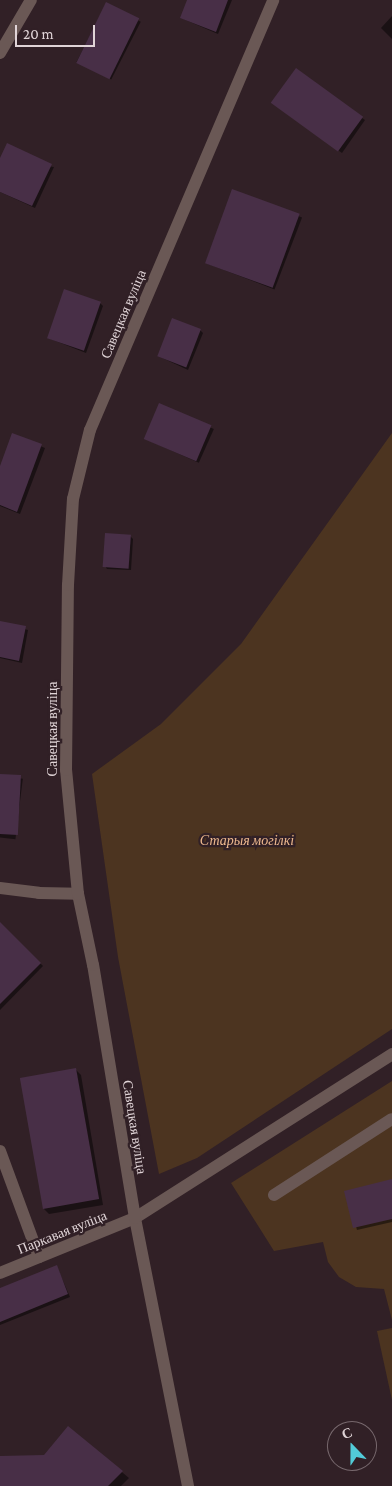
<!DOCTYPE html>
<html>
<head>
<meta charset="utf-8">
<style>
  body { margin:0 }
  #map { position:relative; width:392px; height:1486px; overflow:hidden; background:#312026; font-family:"Crimson Pro",serif }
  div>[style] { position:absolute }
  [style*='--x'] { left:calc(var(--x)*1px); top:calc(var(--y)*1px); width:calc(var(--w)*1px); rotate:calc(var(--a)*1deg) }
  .green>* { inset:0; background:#4c3420 }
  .shadow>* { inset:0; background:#0007; transform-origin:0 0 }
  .building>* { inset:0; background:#482f47; transform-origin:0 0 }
  .minor>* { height:12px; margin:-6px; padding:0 6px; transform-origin:6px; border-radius:6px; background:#6a5855 }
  span { translate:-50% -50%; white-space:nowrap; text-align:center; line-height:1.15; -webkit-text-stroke:4.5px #312026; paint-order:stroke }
  .street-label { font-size:14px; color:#e0d4d7 }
  .park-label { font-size:14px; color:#edb88e; font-style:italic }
  .north { position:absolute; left:327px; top:1421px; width:50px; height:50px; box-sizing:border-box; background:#312026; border:1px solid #77686d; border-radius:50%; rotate:338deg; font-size:14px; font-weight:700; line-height:20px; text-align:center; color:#e0d4d7 }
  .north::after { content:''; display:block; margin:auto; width:18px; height:22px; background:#52cbd8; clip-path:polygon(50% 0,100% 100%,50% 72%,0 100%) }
  .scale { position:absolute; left:15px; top:25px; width:80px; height:22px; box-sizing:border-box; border:2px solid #e0d4d7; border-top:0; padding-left:6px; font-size:15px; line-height:18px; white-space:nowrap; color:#e0d4d7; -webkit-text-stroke:4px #312026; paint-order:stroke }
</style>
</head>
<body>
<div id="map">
  <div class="green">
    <div style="clip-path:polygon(392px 433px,392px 1029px,197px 1158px,159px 1174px,118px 957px,92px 774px,161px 724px,241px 644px)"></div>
    <div style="clip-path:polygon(392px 1081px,392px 1320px,384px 1289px,356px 1287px,339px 1277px,328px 1262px,323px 1242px,274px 1251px,231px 1183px)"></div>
    <div style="clip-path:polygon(392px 1328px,392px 1400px,377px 1331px)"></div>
  </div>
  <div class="shadow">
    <div style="clip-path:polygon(188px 0,232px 0,218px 34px,181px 18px)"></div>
    <div style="left:106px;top:4px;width:39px;height:65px;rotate:27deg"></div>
    <div style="clip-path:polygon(392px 16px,392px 39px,381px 28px)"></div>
    <div style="clip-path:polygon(275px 105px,362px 118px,365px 120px,342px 153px)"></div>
    <div style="clip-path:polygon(0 161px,54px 167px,35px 208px,0 192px)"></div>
    <div style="left:233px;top:191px;width:74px;height:77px;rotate:21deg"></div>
    <div style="clip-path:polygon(100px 303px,103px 306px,86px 353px,48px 338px)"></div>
    <div style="clip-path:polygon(200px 330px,203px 333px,188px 370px,158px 356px)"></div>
    <div style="left:160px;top:405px;width:59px;height:37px;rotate:24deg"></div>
    <div style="clip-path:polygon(13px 435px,45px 448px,20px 514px,0 506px,0 470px)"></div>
    <div style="clip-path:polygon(130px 536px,133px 539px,131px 570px,107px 569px,105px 566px)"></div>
    <div style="clip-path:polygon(0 622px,28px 630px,22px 663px,0 658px)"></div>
    <div style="left:0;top:776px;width:23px;height:61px;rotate:7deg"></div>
    <div style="clip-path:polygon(6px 930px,43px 966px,0 1010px,0 936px)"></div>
    <div style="clip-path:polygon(75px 1069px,81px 1075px,103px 1205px,49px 1214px,43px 1208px)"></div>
    <div style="clip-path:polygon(392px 1181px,392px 1222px,357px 1230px,346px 1192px)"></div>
    <div style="clip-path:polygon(57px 1267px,70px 1297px,0 1325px,0 1290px)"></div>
    <div style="clip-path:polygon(68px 1427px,129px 1478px,121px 1486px,0 1486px,0 1457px,45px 1456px)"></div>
  </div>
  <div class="building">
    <div style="clip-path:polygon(187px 0,228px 0,216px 32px,180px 18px)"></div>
    <div style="left:106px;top:2px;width:37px;height:68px;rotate:26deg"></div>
    <div style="left:296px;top:68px;width:83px;height:43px;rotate:36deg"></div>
    <div style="clip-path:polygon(7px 143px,52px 164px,32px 206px,0 192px,0 158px)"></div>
    <div style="left:232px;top:189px;width:72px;height:79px;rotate:20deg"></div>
    <div style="left:64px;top:289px;width:39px;height:52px;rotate:19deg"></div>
    <div style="left:172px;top:318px;width:31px;height:41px;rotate:21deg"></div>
    <div style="left:159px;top:403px;width:57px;height:39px;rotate:23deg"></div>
    <div style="clip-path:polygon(12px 433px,42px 444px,17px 512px,0 505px,0 466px)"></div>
    <div style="left:105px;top:533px;width:26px;height:34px;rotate:4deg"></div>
    <div style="clip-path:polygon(0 621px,26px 626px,19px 661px,0 657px)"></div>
    <div style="left:0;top:774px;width:21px;height:60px;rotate:3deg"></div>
    <div style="clip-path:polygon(0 922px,41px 963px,0 1004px)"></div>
    <div style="left:76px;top:1068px;width:133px;height:57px;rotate:80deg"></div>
    <div style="clip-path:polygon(392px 1179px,392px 1219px,353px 1228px,344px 1191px)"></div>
    <div style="clip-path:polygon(57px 1265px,68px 1294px,0 1322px,0 1288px)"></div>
    <div style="clip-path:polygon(68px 1426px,123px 1471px,108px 1486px,0 1486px,0 1456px,44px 1455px)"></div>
  </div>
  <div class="minor">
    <div style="--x:0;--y:53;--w:61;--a:-59.7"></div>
    <div style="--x:0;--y:888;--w:39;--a:7"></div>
    <div style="--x:39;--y:893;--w:39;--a:1"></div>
    <div style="--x:0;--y:1151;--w:113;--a:69.8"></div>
    <div style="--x:274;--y:1195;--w:140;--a:-32.8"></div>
    <div style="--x:0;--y:1273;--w:146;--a:-22.2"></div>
    <div style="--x:135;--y:1218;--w:305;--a:-32.5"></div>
    <div style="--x:188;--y:1486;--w:273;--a:-101.2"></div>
    <div style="--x:135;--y:1218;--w:256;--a:-99.4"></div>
    <div style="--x:93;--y:965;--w:73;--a:-101.9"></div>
    <div style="--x:78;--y:894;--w:125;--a:-95.5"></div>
    <div style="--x:66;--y:770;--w:185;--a:-89.4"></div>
    <div style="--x:68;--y:585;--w:86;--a:-86.7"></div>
    <div style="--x:73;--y:499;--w:71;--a:-76.2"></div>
    <div style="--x:90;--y:430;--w:467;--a:-66.9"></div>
  </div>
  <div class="street-label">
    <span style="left:123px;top:314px;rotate:-67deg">Савецкая вуліца</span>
    <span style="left:52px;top:729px;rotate:-90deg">Савецкая вуліца</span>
    <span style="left:135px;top:1127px;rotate:81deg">Савецкая вуліца</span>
    <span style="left:62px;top:1232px;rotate:-22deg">Паркавая вуліца</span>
  </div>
  <div class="park-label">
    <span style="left:247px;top:840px">Старыя могілкі</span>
  </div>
  <div class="north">С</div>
  <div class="scale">20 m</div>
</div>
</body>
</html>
